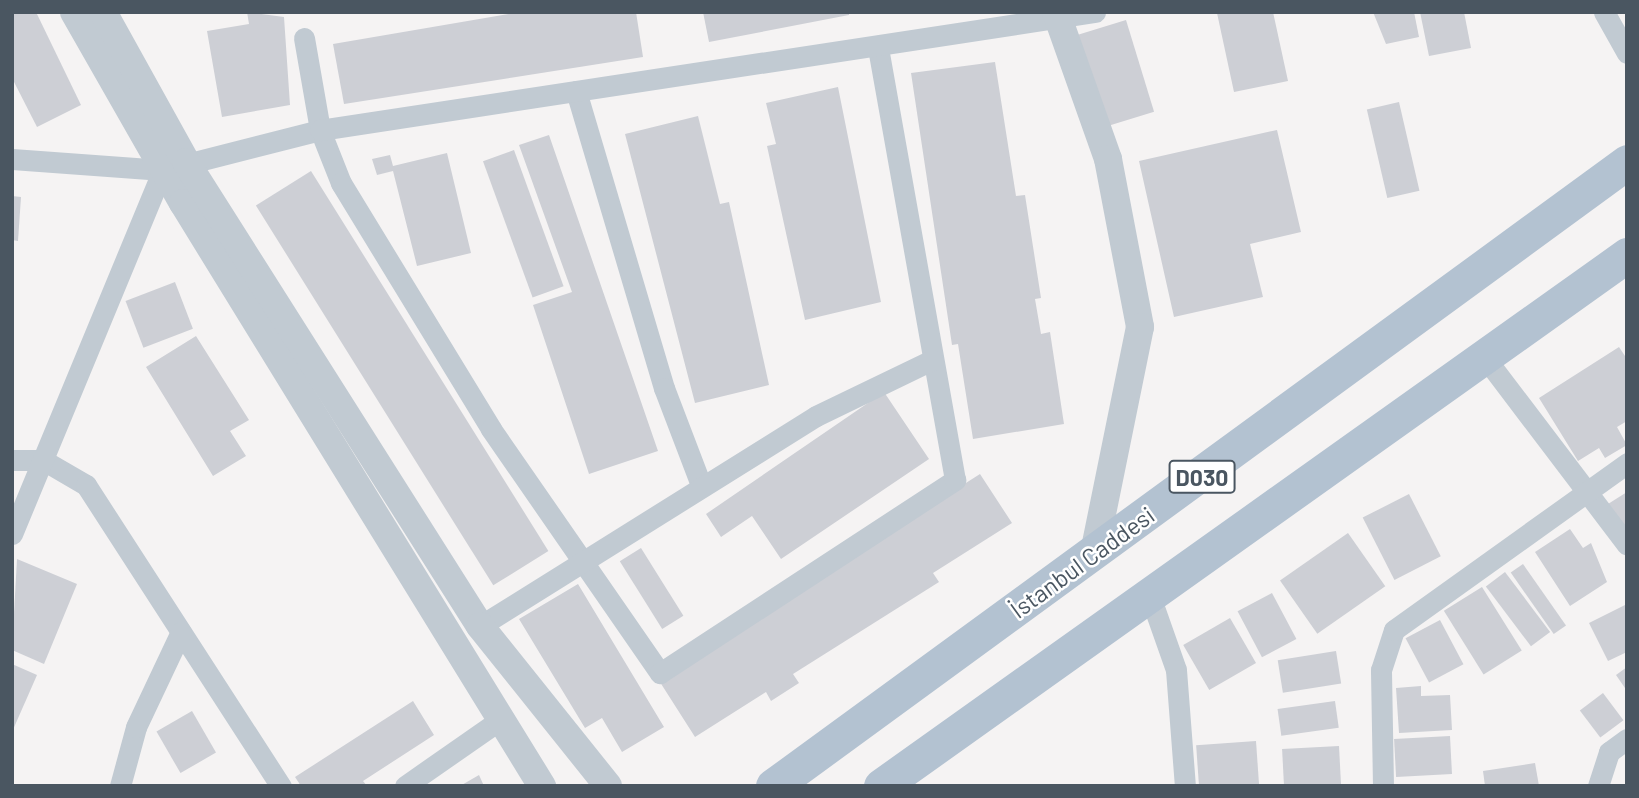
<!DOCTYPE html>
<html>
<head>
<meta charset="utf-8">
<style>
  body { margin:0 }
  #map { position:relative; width:1639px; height:798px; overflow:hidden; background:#f5f3f3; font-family:Barlow,sans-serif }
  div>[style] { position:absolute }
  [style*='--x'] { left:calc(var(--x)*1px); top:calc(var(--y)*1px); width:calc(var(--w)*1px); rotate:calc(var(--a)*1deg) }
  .building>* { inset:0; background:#cdcfd5; transform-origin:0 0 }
  .minor>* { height:21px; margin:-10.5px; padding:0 10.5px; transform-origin:10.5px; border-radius:10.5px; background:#c1cad2 }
  .tertiary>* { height:28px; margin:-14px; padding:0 14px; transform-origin:14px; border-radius:14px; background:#c1cad2 }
  .primary>* { height:35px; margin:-17.5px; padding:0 17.5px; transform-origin:17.5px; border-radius:17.5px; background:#b3c2d1 }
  span { translate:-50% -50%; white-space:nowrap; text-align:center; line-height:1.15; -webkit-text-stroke:5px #fff; paint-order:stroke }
  .shield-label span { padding:2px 5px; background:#fff; border:2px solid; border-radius:5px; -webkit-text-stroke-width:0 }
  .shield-label { font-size:23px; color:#4a5661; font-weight:700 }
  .street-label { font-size:24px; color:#4a5661 }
  .frame { position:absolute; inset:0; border:14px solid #4a5661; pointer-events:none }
</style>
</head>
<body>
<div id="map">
  <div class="building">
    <div style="clip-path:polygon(12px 12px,36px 12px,81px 105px,37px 127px,12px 78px)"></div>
    <div style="clip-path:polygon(247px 12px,284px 17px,290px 105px,222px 117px,207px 31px,249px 24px)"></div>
    <div style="clip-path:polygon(521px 12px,636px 12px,643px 57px,344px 104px,333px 44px)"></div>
    <div style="clip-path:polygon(703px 12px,849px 12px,849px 15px,709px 42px)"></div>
    <div style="clip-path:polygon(1273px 12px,1288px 81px,1234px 92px,1217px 13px)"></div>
    <div style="clip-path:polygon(1373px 12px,1414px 12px,1419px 37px,1386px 44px)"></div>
    <div style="clip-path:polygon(1420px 12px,1464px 12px,1471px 48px,1429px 56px)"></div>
    <div style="left:1126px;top:20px;width:96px;height:51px;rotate:73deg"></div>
    <div style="clip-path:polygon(995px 62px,1016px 196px,1025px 195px,1041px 298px,1035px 299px,1041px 334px,1050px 332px,1064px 424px,973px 439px,958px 344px,952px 345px,911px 73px)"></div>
    <div style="clip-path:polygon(838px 87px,881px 302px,805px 320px,767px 146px,776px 144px,766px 103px)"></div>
    <div style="left:1399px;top:102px;width:91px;height:33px;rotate:77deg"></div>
    <div style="clip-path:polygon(698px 116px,720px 204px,729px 202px,769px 385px,695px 403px,625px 134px)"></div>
    <div style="clip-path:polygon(1277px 130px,1301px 232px,1250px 244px,1263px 297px,1174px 317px,1139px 161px)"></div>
    <div style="clip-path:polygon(549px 135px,658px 451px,589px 474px,533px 305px,572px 292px,519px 145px)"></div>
    <div style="left:514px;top:150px;width:145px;height:33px;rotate:70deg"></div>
    <div style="clip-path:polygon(447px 153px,471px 253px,417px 266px,393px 171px,377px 175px,372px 159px,390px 155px,393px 166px)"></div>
    <div style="left:311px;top:171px;width:448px;height:65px;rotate:58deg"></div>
    <div style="clip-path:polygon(12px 196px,21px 197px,18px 241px,12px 240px)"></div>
    <div style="left:175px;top:282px;width:50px;height:53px;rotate:69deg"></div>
    <div style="clip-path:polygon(196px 336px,249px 420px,230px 431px,246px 456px,213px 476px,146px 367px)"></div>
    <div style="clip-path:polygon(1619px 347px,1627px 359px,1627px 421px,1617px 427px,1627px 445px,1605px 458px,1599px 448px,1578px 461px,1539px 398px)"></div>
    <div style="clip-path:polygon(884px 392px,929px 459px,781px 559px,752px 516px,721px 537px,706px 514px)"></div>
    <div style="clip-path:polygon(980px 474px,1012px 523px,933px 573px,939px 582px,793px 674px,799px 683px,771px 701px,766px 692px,695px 737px,658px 679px)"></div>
    <div style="clip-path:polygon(1627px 492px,1627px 534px,1608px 504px)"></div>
    <div style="left:1409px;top:494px;width:70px;height:52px;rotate:63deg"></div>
    <div style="clip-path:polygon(1570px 529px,1583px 548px,1591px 543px,1607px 582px,1570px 606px,1535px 552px)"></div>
    <div style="left:1348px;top:533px;width:65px;height:83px;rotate:55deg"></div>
    <div style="left:641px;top:548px;width:80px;height:25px;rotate:58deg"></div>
    <div style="clip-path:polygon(17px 559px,77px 584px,44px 664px,12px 650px)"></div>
    <div style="left:1523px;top:564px;width:75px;height:15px;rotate:55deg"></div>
    <div style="left:1505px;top:572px;width:75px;height:24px;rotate:53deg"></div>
    <div style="clip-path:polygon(578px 584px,664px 727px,622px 752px,602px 718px,585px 728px,519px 619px)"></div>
    <div style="left:1482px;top:587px;width:75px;height:45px;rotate:58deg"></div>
    <div style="left:1272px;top:593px;width:52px;height:39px;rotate:62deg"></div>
    <div style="clip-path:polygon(1627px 604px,1627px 652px,1608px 661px,1589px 623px)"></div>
    <div style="left:1230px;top:618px;width:52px;height:54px;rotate:60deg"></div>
    <div style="left:1440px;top:620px;width:50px;height:39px;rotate:62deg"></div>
    <div style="left:1336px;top:651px;width:33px;height:59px;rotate:81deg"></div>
    <div style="clip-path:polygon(12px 664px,37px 675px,12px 732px)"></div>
    <div style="clip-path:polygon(1627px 667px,1627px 691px,1616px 675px)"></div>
    <div style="clip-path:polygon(1421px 686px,1421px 696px,1450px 695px,1452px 730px,1399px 733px,1396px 688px)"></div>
    <div style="left:1603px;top:693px;width:34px;height:29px;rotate:53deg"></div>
    <div style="clip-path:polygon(413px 701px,434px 735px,363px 781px,367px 786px,301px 786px,295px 777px)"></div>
    <div style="left:1335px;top:701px;width:27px;height:58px;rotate:82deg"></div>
    <div style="left:192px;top:711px;width:48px;height:41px;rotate:60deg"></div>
    <div style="left:1450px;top:736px;width:38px;height:56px;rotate:87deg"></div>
    <div style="left:1256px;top:741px;width:44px;height:60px;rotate:86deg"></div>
    <div style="left:1339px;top:746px;width:38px;height:57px;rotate:87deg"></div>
    <div style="clip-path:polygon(1535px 763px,1539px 786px,1485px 786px,1483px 771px)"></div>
    <div style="clip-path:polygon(479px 775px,484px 786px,460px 786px)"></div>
  </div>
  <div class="minor">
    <div style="--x:1604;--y:12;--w:47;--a:60.7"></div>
    <div style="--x:304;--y:38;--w:93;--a:80.1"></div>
    <div style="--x:320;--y:130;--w:57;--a:68.4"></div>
    <div style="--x:341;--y:183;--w:288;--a:58.6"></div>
    <div style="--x:491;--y:429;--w:297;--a:55.3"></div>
    <div style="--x:660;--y:673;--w:353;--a:-33.2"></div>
    <div style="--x:955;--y:480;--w:441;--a:-100.1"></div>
    <div style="--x:576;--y:91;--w:310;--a:73.5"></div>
    <div style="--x:664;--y:388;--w:104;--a:69.1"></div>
    <div style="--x:12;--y:159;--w:151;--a:4.2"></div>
    <div style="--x:1486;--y:359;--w:233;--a:52.8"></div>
    <div style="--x:12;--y:460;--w:31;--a:0"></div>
    <div style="--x:43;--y:460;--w:50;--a:30.2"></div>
    <div style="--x:86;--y:485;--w:359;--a:57.1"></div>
    <div style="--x:12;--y:534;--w:394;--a:-67.5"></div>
    <div style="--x:163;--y:170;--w:162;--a:-14.3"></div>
    <div style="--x:320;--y:130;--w:784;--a:-8.66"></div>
    <div style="--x:1150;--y:596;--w:78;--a:70.6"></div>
    <div style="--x:1176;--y:670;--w:116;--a:85.6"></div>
    <div style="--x:480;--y:626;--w:396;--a:-32"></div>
    <div style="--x:816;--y:416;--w:129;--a:-25.8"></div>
    <div style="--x:120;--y:786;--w:61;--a:-74.8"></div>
    <div style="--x:136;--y:727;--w:105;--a:-64.7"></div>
    <div style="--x:405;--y:786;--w:117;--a:-34.9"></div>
    <div style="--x:1383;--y:786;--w:116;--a:-91"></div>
    <div style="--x:1381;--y:670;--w:42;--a:-72"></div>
    <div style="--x:1394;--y:630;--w:287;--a:-35.6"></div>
    <div style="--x:1598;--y:786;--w:36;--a:-72"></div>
    <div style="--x:1609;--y:752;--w:22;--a:-36"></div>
  </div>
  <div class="tertiary">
    <div style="--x:74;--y:12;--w:220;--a:60.3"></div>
    <div style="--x:183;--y:203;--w:685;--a:58.38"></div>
    <div style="--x:103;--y:12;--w:171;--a:61"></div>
    <div style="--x:186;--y:162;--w:549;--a:57.64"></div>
    <div style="--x:480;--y:626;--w:205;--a:51.3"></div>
    <div style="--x:1056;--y:12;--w:156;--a:70.5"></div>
    <div style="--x:1108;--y:159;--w:171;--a:79.2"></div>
    <div style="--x:1140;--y:327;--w:232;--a:101.5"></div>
  </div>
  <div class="primary">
    <div style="--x:773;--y:786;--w:1058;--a:-36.15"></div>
    <div style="--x:881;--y:786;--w:916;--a:-35.44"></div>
  </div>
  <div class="shield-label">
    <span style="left:1202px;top:477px">D030</span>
  </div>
  <div class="street-label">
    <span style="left:1082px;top:562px;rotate:-36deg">İstanbul Caddesi</span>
  </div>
  <div class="frame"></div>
</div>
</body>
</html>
